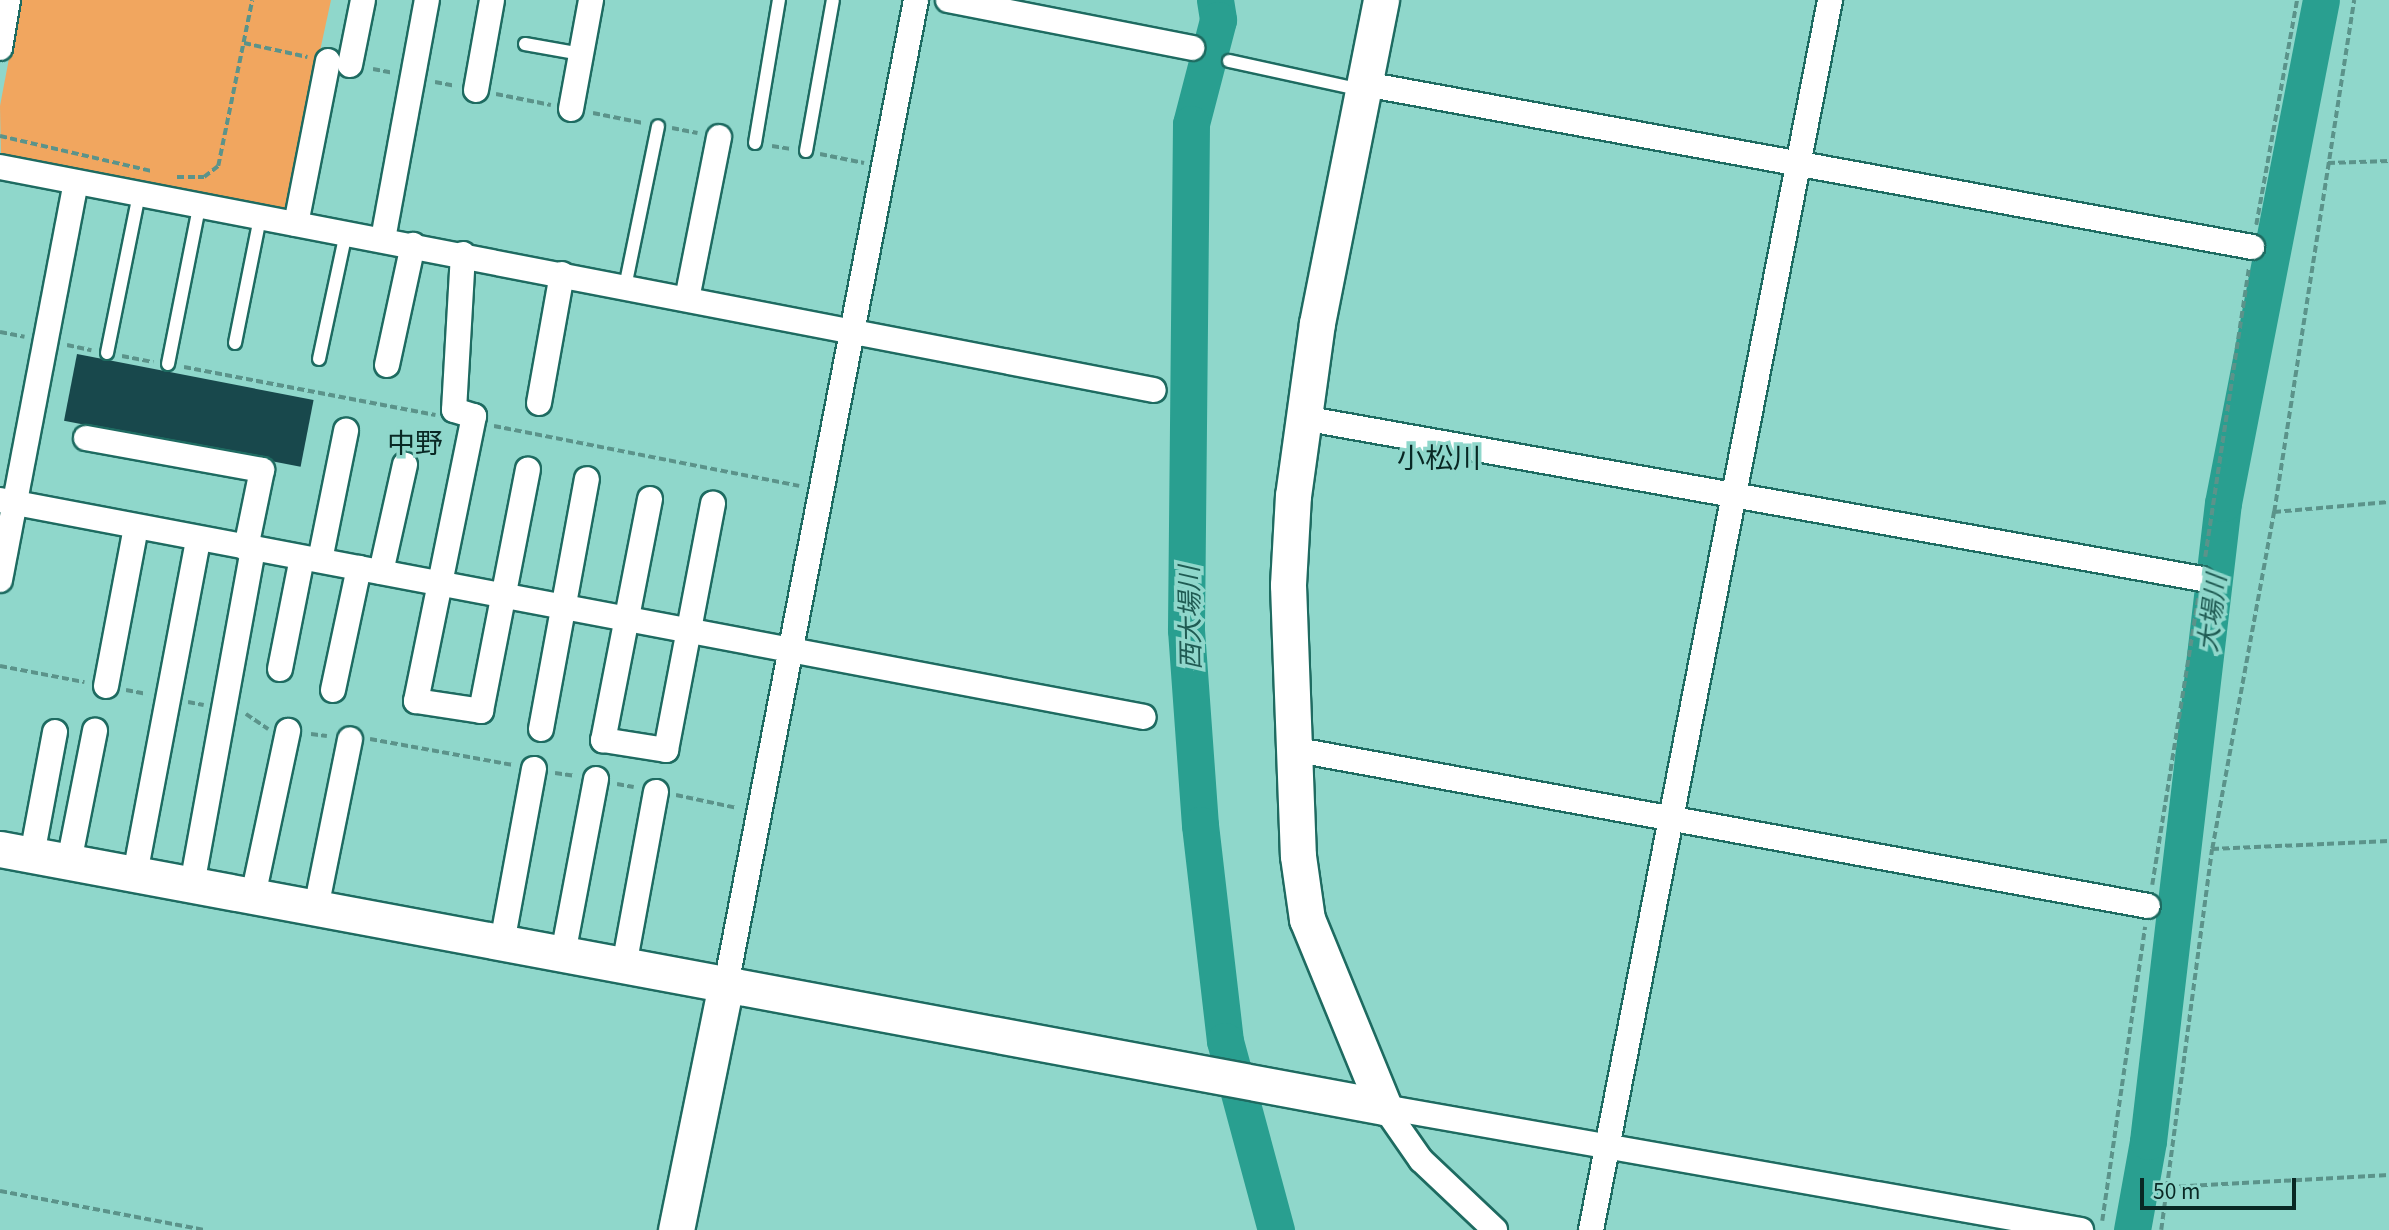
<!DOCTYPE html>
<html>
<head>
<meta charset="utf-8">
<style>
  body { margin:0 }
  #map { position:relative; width:2389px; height:1230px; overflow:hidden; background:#8fd7cb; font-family:Georgia,"Noto Sans JP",serif }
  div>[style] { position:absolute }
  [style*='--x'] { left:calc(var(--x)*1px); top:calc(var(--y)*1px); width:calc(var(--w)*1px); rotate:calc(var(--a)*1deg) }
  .green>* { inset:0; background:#f1a65f }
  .river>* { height:37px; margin:-18.5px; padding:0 18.5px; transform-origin:18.5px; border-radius:18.5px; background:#299f90 }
  .building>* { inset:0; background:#18484c; transform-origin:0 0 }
  .path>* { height:3.5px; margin-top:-1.75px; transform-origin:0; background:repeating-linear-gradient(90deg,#5b938a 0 7px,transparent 0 10.5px) }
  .roads { filter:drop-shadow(2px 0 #1e6b61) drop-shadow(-2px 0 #1e6b61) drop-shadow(0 2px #1e6b61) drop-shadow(0 -2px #1e6b61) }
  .lane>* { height:12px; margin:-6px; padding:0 6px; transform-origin:6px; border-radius:6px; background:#fff }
  .street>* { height:24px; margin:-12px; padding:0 12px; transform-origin:12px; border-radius:12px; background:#fff }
  .secondary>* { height:35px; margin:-17.5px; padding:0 17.5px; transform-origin:17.5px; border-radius:17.5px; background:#fff }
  span { translate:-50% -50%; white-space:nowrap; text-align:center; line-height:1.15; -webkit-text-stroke:7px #8fd7cb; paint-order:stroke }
  .water-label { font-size:26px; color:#1f5b53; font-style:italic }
  .quarter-label { font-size:28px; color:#092824 }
  .scale { position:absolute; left:2140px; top:1178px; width:156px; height:32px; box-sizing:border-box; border:4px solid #092824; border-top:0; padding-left:9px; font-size:21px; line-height:24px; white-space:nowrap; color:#092824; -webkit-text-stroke:5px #8fd7cb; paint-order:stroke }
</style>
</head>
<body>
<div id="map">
  <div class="green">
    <div style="clip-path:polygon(20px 0,331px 0,286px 208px,1px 157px,0 106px)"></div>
  </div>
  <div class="river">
    <div style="--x:1215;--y:0;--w:20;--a:81"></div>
    <div style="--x:1218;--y:20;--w:107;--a:104.6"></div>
    <div style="--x:1191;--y:124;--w:506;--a:90.57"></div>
    <div style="--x:1186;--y:630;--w:196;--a:85.9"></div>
    <div style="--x:1200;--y:825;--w:217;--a:83.4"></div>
    <div style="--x:1225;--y:1041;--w:196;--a:74.9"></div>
    <div style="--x:2132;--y:1230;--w:90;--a:-79.8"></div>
    <div style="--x:2148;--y:1141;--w:642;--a:-83.3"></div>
    <div style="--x:2223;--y:503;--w:512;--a:-78.98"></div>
  </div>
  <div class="building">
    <div style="left:77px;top:354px;width:241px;height:68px;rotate:11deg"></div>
  </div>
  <div class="path">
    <div style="--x:244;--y:43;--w:65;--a:12.5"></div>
    <div style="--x:373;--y:69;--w:20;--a:11"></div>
    <div style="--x:435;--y:82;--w:20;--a:11"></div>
    <div style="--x:496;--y:94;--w:56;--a:11.3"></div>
    <div style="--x:593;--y:113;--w:51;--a:11.3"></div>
    <div style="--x:672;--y:128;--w:26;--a:11"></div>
    <div style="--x:0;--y:136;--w:156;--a:13"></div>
    <div style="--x:772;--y:146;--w:20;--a:9"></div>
    <div style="--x:820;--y:154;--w:45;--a:11.6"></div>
    <div style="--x:2328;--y:163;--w:61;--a:-1.9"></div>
    <div style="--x:177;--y:177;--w:27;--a:0"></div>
    <div style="--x:204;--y:177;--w:18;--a:-38"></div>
    <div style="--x:218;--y:166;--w:169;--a:-78.4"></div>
    <div style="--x:2256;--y:225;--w:229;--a:-79.7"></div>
    <div style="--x:0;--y:332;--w:25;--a:11"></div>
    <div style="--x:67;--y:345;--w:25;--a:12"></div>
    <div style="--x:122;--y:356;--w:32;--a:11"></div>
    <div style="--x:184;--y:367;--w:256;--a:10.8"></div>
    <div style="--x:494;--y:426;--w:311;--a:11.1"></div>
    <div style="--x:2274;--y:512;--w:115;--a:-5"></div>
    <div style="--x:2205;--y:557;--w:293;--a:-81.4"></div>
    <div style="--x:0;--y:666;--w:86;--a:10.8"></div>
    <div style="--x:126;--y:690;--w:20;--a:11"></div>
    <div style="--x:188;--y:702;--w:16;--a:11"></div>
    <div style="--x:246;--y:714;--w:27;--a:34"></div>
    <div style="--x:311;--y:734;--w:16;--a:7"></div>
    <div style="--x:370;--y:739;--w:145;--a:10.3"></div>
    <div style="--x:555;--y:773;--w:21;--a:8"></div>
    <div style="--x:617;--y:784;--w:17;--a:10"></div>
    <div style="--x:676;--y:795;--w:62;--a:12"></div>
    <div style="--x:2212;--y:849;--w:177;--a:-2.6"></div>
    <div style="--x:2152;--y:885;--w:290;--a:-80.9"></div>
    <div style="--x:2169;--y:1187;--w:220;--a:-3.1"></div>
    <div style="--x:0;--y:1191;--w:208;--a:10.8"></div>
    <div style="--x:2102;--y:1221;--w:297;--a:-81.7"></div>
    <div style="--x:2161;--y:1230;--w:384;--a:-82.4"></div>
    <div style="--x:2212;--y:849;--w:343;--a:-79.6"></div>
    <div style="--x:2274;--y:512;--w:518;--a:-81.12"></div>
  </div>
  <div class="roads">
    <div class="lane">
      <div style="--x:525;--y:44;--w:57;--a:10.1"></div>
      <div style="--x:1229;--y:61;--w:136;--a:12.3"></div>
      <div style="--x:755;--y:143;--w:145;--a:-80.5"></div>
      <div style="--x:806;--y:151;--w:153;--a:-79.9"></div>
      <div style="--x:625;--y:287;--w:164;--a:-78.4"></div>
      <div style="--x:235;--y:343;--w:127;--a:-78.7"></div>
      <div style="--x:107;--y:353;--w:161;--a:-78.6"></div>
      <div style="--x:319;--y:359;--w:129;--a:-77.9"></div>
      <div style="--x:168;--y:364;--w:160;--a:-78.8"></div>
    </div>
    <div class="street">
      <div style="--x:948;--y:0;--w:249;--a:11.1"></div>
      <div style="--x:0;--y:48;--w:49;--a:-80.5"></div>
      <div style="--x:350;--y:65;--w:66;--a:-78.7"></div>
      <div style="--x:1365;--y:84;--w:902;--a:10.41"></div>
      <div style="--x:476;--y:90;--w:91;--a:-79.9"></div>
      <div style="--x:571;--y:109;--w:111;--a:-79.6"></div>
      <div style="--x:0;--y:167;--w:1175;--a:10.94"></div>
      <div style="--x:296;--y:224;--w:166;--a:-78.9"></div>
      <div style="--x:383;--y:239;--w:243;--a:-79.6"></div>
      <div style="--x:463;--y:254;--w:156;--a:93.3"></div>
      <div style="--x:454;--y:410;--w:21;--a:17"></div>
      <div style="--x:474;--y:416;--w:291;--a:101.5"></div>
      <div style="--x:416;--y:701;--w:66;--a:8.7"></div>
      <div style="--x:481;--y:711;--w:246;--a:-79"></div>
      <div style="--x:687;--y:299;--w:165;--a:-78.8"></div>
      <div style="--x:387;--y:365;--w:123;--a:-77.8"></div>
      <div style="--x:539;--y:403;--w:131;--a:-79.9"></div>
      <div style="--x:1303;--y:418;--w:913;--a:10.15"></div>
      <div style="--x:86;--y:438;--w:179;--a:10.3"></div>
      <div style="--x:262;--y:470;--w:80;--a:101.6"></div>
      <div style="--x:650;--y:499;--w:246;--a:101"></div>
      <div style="--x:603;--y:740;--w:64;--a:9"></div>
      <div style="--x:666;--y:750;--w:251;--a:-79.2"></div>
      <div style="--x:0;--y:500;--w:1164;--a:10.74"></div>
      <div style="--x:320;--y:560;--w:132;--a:-78.6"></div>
      <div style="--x:381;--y:572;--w:110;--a:-77.4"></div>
      <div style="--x:0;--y:580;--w:405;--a:-79.2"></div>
      <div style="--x:280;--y:669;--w:113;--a:-78.8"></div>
      <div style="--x:106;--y:686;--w:162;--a:-79.3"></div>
      <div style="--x:333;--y:690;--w:125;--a:-78"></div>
      <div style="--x:541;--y:729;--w:254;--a:-79.6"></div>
      <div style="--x:1292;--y:749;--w:870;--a:10.39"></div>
      <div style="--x:32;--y:855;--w:125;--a:-79.4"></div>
      <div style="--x:69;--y:862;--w:134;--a:-78.8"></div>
      <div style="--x:135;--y:874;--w:341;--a:-79.3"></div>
      <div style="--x:192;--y:885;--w:341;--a:-79.7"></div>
      <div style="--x:253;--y:896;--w:169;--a:-78"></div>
      <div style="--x:316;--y:908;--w:172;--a:-78.6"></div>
      <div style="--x:502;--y:943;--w:177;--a:-79.6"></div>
      <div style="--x:563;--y:954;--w:178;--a:-79.3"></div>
      <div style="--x:624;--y:966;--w:177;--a:-79.6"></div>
      <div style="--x:726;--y:985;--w:1003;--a:-79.08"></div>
      <div style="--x:1384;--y:1107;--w:708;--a:10.01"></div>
      <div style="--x:1384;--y:1107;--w:65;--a:55.1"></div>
      <div style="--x:1421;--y:1160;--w:102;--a:43.4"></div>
      <div style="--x:1591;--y:1230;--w:1253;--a:-79"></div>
    </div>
    <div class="secondary">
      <div style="--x:1381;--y:0;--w:329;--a:101.2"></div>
      <div style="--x:1317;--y:323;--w:174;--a:97.9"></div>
      <div style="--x:1293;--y:495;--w:90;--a:93.2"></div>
      <div style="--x:1288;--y:585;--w:271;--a:87.9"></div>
      <div style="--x:1298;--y:856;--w:64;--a:81.9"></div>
      <div style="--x:1307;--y:919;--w:203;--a:67.7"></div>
      <div style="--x:0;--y:849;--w:1408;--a:10.56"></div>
      <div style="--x:676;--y:1230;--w:250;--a:-78.5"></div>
    </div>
  </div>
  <div class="water-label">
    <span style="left:2210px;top:613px;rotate:-83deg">大場川</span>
    <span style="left:1188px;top:618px;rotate:-91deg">西大場川</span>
  </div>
  <div class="quarter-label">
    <span style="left:415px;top:441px">中野</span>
    <span style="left:1439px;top:456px">小松川</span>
  </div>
  <div class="scale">50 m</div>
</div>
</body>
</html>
